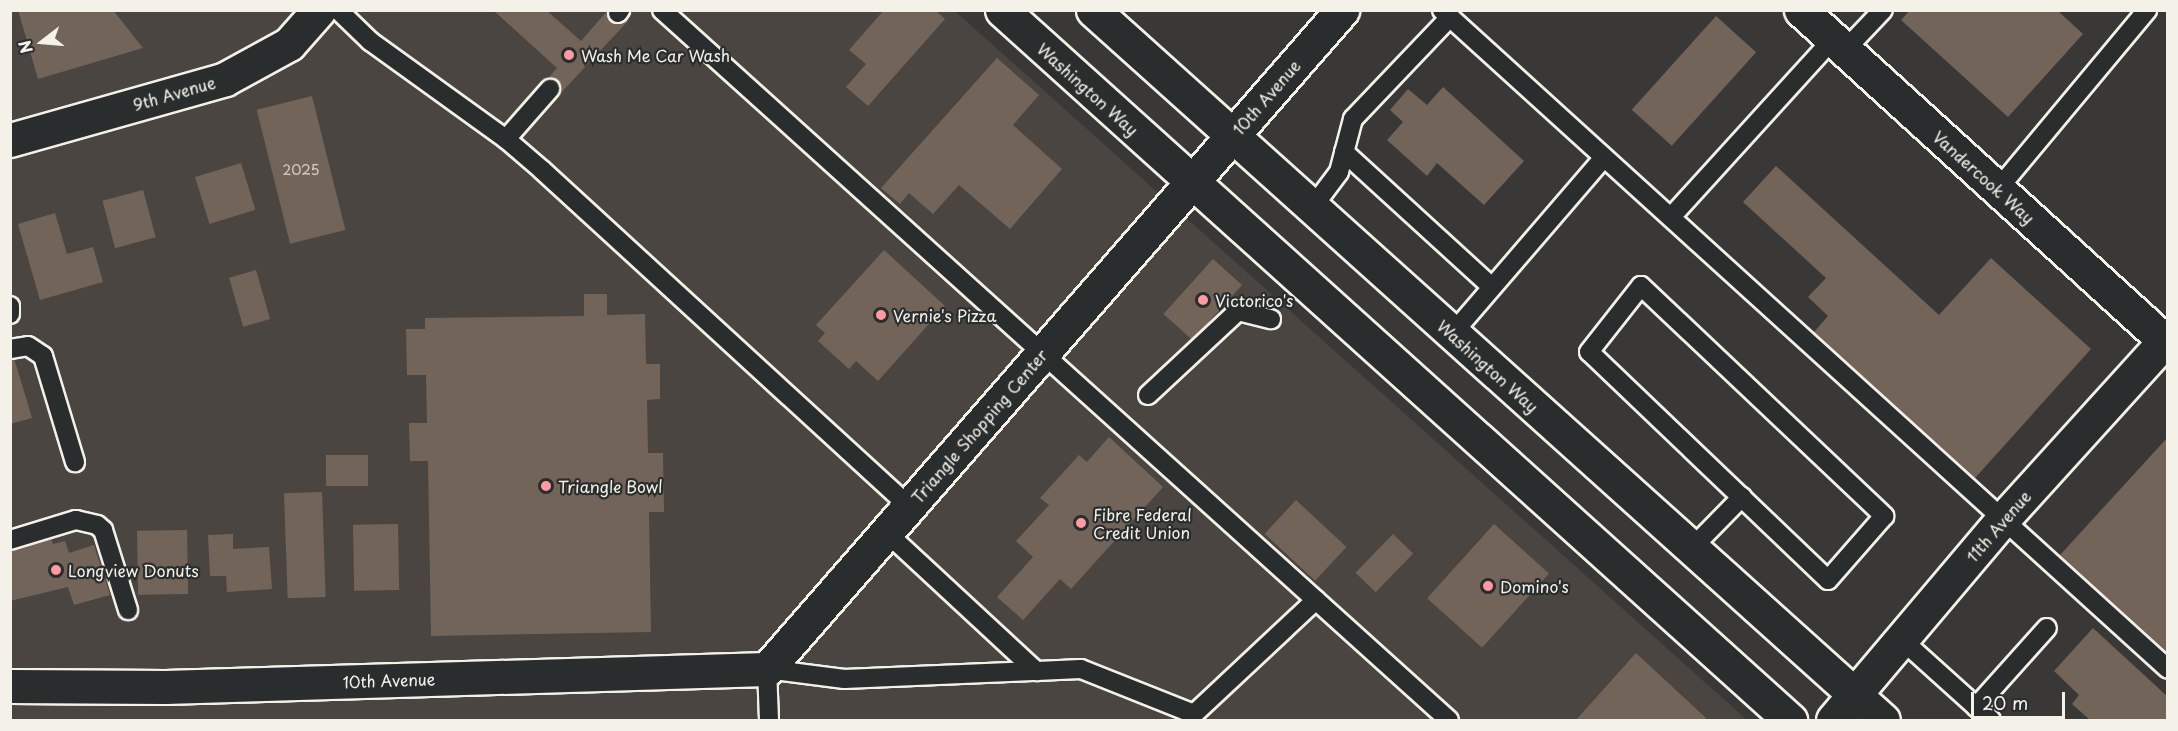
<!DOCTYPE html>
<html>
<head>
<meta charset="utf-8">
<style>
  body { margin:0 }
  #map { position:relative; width:2178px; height:731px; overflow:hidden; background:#393837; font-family:"Playpen Sans",sans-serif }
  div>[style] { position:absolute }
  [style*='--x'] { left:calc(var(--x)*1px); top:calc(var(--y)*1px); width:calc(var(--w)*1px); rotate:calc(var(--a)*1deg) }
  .built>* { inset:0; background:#4a4541 }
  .building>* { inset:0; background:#736459; transform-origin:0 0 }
  .roads { filter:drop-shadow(2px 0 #f4f1e8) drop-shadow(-2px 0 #f4f1e8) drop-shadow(0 2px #f4f1e8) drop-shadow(0 -2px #f4f1e8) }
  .lane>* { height:18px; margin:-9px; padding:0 9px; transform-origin:9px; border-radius:9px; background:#2a2d2e }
  .street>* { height:33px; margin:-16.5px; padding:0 16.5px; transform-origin:16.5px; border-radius:16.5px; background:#2a2d2e }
  .secondary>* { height:33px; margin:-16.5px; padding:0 16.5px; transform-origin:16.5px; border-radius:16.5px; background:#2a2d2e }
  .primary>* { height:33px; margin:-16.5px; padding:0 16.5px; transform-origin:16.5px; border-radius:16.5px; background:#2a2d2e }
  .dots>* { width:16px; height:16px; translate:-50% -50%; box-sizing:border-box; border:3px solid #2a2d2e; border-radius:50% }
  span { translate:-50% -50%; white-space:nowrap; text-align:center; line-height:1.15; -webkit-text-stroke:4.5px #2a2d2e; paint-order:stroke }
  .number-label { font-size:14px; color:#d4cec4 }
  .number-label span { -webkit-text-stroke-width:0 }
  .poi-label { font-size:16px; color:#f4f1e8 }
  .left { translate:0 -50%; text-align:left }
  .street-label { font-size:16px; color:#f4f1e8 }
  .frame { position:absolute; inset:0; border:12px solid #f4f1e8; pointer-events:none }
  .north { position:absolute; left:12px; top:12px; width:60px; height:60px; -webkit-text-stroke:4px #2a2d2e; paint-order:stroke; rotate:254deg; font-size:16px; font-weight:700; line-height:24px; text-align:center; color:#f4f1e8 }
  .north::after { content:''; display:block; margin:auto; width:21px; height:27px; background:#f4f1e8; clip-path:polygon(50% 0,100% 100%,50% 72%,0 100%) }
  .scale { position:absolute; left:1971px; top:692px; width:94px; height:27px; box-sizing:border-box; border:3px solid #f4f1e8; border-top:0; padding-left:8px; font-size:18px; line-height:21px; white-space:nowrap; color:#f4f1e8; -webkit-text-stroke:4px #2a2d2e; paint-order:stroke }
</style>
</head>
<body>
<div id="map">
  <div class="built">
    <div style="clip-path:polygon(10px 11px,955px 11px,1747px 720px,11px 720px)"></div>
  </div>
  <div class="building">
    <div style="clip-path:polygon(18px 10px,113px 10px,143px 48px,38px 79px)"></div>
    <div style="clip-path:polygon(493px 10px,546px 10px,581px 41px,608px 10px,616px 10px,628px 21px,558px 96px,544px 83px,557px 68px)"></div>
    <div style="clip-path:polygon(884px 10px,935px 10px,945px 19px,868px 106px,846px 87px,866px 64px,849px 50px)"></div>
    <div style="clip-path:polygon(1910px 10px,2057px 10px,2083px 34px,2008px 117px,1901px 20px)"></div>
    <div style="left:1716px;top:16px;width:54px;height:126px;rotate:42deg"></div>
    <div style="clip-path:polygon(997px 58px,1039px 95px,1013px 125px,1062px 169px,1010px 229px,959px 185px,933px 214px,909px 193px,900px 204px,881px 188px)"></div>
    <div style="clip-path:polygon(1443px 87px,1524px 161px,1484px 205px,1437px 163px,1427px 176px,1387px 140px,1403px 122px,1390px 110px,1408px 89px,1427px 105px)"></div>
    <div style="left:312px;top:96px;width:138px;height:57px;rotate:76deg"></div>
    <div style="left:241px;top:163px;width:49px;height:48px;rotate:73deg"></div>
    <div style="clip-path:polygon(1776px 166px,1939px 315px,1991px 258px,2091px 349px,1975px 478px,1814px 332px,1828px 316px,1808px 297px,1826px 278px,1743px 202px)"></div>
    <div style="left:143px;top:190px;width:49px;height:42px;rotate:75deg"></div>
    <div style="clip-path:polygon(55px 213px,67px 254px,93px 247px,103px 282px,40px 300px,18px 224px)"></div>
    <div style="clip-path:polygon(884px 250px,945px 306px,878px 381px,856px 361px,849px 369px,818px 341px,825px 333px,816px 325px)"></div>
    <div style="left:1213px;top:259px;width:39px;height:74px;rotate:42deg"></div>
    <div style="left:256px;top:270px;width:51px;height:28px;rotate:74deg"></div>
    <div style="clip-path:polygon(584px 294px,607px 294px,607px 315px,645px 314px,646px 364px,660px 364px,660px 399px,647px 400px,648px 453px,663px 453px,664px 512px,649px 512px,651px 632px,431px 636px,428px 461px,410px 461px,409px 423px,427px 423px,426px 375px,407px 375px,406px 329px,425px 329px,425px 318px,584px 316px)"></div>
    <div style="clip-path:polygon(14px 358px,32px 418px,10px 424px,10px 359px)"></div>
    <div style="clip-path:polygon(1109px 437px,1163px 487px,1071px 589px,1060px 579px,1023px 620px,997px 597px,1033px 557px,1016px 541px,1049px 505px,1040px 498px,1079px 455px,1087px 462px)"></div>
    <div style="clip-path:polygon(2168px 437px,2168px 653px,2060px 555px)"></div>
    <div style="left:326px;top:455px;width:42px;height:31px"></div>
    <div style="left:322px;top:492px;width:105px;height:38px;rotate:88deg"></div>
    <div style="left:1296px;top:500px;width:69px;height:46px;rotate:43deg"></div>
    <div style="left:398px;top:524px;width:66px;height:45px;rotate:89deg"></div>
    <div style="left:1494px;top:524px;width:74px;height:100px;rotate:42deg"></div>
    <div style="left:187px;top:530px;width:64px;height:50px;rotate:89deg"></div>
    <div style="clip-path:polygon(233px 534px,233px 549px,269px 547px,272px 589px,227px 592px,226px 576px,210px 576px,208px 535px)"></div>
    <div style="left:1393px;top:534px;width:28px;height:54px;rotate:44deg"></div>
    <div style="clip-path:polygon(50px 535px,53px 544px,65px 541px,69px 553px,94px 545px,110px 595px,74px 605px,68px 587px,10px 601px,10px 547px)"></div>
    <div style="clip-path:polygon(2093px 628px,2168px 697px,2168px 720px,2090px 720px,2072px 704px,2079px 695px,2054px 671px)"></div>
    <div style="clip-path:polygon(1636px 653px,1706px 718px,1704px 720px,1576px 720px)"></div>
  </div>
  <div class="roads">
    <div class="lane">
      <div style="--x:338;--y:10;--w:45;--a:44.1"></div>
      <div style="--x:370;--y:41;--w:168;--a:35.8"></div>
      <div style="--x:506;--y:139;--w:48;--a:40.7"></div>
      <div style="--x:542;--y:170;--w:498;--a:42.5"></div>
      <div style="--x:662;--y:10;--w:1060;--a:42.06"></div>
      <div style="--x:1442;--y:10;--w:980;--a:42.23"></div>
      <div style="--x:618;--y:13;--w:4;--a:-56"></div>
      <div style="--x:1845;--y:50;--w:55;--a:-46.5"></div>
      <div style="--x:506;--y:139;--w:67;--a:-48.7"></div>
      <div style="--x:1344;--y:152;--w:200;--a:42.4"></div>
      <div style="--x:1998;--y:189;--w:233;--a:-50.2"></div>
      <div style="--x:1312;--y:208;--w:45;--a:-53.1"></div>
      <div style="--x:1339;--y:172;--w:55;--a:-75.2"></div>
      <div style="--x:1353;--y:119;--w:141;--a:-46.4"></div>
      <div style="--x:1671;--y:217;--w:241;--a:-47.7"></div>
      <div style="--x:1641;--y:286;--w:335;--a:43.4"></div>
      <div style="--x:1884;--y:516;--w:85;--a:131.2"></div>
      <div style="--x:1828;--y:580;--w:330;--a:-136.3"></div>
      <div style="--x:1589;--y:352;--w:84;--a:-51.8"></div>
      <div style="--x:10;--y:306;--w:8;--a:90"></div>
      <div style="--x:1452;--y:334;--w:233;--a:-49.3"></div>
      <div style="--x:10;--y:349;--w:18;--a:-9"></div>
      <div style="--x:28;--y:346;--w:18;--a:34"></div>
      <div style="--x:43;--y:356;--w:111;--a:73.2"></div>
      <div style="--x:1148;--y:395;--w:123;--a:-43"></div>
      <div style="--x:1238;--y:311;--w:34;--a:14"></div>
      <div style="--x:886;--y:532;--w:205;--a:42.8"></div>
      <div style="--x:10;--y:540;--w:69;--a:-16.9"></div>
      <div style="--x:76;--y:520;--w:22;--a:13"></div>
      <div style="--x:97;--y:525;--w:8;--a:40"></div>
      <div style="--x:103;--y:530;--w:84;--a:72.6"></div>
      <div style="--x:1691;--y:549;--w:73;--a:-45.6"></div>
      <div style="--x:1901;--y:639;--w:121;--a:42"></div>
      <div style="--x:1976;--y:707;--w:106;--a:-48.1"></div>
      <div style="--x:769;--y:720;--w:51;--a:-92.2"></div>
      <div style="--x:767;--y:669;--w:78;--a:7.4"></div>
      <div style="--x:844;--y:679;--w:237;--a:-2.4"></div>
      <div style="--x:1081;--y:669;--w:122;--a:21.7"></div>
      <div style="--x:1194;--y:714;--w:167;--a:-43.1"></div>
    </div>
    <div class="street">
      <div style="--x:10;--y:686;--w:155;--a:0.4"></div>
      <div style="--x:165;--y:687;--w:602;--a:-1.71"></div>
      <div style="--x:767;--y:669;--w:875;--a:-48.89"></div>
      <div style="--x:1833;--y:720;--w:265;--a:-49.8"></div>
      <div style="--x:2004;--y:518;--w:244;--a:-47.8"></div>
    </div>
    <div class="secondary">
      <div style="--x:1801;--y:10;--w:496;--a:42.3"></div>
      <div style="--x:10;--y:140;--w:223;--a:-15.8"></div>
      <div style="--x:225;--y:79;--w:73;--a:-28.7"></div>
      <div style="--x:289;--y:44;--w:45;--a:-48.6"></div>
    </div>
    <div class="primary">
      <div style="--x:1002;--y:10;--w:1061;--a:42.02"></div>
      <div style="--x:1093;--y:10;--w:1062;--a:41.95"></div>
    </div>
  </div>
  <div class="dots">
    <div style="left:569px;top:55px;background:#ff9aa2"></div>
    <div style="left:1203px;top:300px;background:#ff9aa2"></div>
    <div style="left:881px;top:315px;background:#ff9aa2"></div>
    <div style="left:546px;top:486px;background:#ff9aa2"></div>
    <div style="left:1081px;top:523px;background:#ff9aa2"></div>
    <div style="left:56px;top:570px;background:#ff9aa2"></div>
    <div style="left:1488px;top:586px;background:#ff9aa2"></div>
  </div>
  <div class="number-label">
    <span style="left:301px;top:170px">2025</span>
  </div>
  <div class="poi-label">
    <span class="left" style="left:581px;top:55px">Wash Me Car Wash</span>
    <span class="left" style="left:1215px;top:300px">Victorico's</span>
    <span class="left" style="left:893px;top:315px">Vernie's Pizza</span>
    <span class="left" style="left:558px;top:486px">Triangle Bowl</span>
    <span class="left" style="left:1093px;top:523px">Fibre Federal<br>Credit Union</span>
    <span class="left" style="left:68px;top:570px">Longview Donuts</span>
    <span class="left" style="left:1500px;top:586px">Domino's</span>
  </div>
  <div class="street-label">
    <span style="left:1088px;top:89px;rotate:42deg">Washington Way</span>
    <span style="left:174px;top:93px;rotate:-16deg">9th Avenue</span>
    <span style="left:1266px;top:97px;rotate:-49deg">10th Avenue</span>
    <span style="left:1984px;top:177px;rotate:42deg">Vandercook Way</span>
    <span style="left:1488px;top:366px;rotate:42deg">Washington Way</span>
    <span style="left:979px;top:426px;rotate:-49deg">Triangle Shopping Center</span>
    <span style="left:1998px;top:526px;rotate:-49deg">11th Avenue</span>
    <span style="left:389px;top:680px;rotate:-2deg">10th Avenue</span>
  </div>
  <div class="frame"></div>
  <div class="north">N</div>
  <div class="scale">20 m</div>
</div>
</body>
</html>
